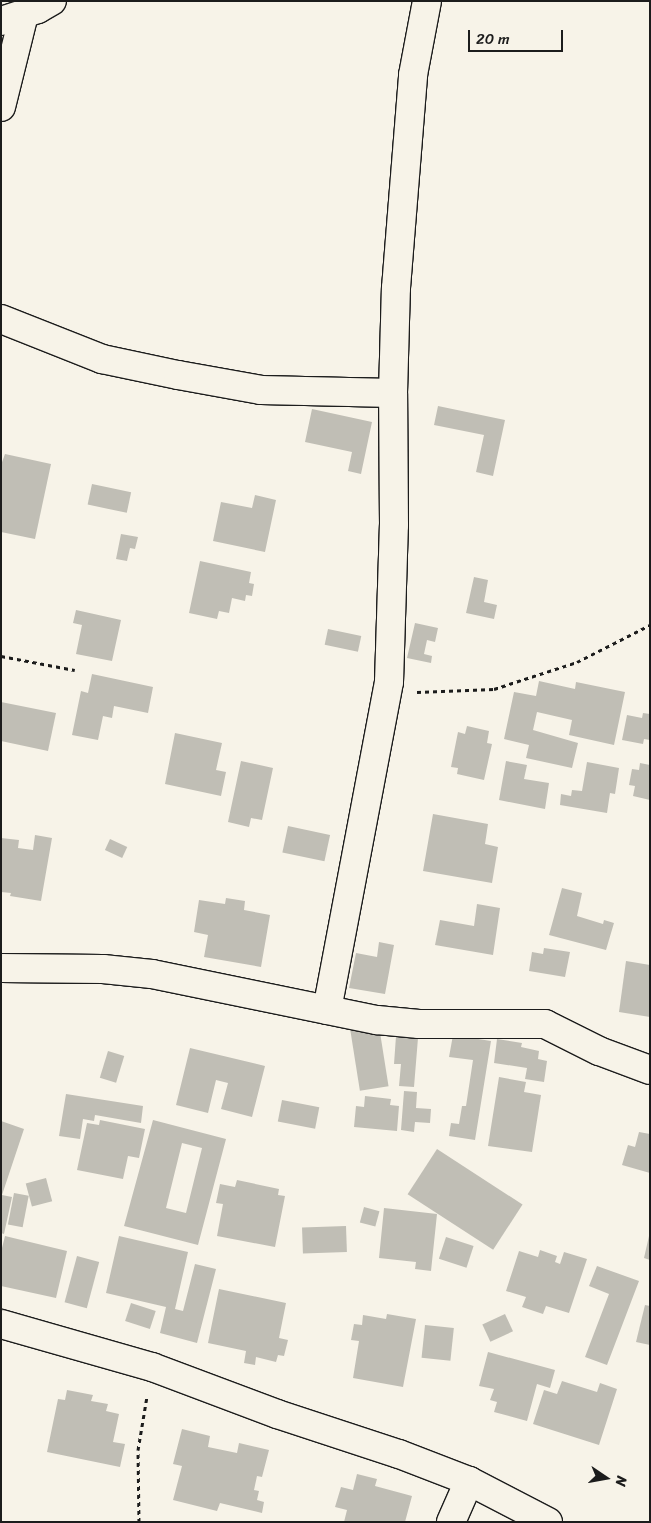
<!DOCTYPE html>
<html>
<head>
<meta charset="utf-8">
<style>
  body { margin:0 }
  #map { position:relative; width:651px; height:1523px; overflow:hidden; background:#f7f3e8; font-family:Sriracha,sans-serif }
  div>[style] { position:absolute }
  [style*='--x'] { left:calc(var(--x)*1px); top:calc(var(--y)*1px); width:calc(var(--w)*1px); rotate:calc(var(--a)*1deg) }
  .building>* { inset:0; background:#c0beb5; transform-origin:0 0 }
  .path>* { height:3px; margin-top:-1.5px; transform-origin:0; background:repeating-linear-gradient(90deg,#1c1c1c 0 4px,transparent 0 8px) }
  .roads { filter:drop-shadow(1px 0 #1c1c1c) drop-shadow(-1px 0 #1c1c1c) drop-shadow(0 1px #1c1c1c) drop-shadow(0 -1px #1c1c1c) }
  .minor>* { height:28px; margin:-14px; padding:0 14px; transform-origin:14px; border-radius:14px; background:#f7f3e8 }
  span { translate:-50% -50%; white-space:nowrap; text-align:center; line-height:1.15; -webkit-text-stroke:4px #f7f3e8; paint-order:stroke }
  .frame { position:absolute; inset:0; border:2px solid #1c1c1c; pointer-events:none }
  .north { position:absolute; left:581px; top:1453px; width:50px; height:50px; -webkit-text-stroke:4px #f7f3e8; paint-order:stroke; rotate:102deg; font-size:14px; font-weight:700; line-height:20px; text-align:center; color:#1c1c1c }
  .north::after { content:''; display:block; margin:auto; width:18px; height:22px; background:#1c1c1c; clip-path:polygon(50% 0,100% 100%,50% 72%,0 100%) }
  .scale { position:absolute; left:468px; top:30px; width:95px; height:22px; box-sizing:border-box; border:2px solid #1c1c1c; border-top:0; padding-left:6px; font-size:15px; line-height:18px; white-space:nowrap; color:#1c1c1c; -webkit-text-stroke:4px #f7f3e8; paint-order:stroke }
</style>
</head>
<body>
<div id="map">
  <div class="building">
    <div style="clip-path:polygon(438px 406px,505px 420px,493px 476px,476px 472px,484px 435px,434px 425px)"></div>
    <div style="clip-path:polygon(312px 409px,372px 422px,361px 474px,348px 471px,352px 452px,305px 442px)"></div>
    <div style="clip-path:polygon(5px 454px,51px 464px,35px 539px,1px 532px,1px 465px)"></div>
    <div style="left:92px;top:484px;width:40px;height:21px;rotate:12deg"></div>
    <div style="clip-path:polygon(255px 495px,276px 500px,265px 552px,213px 541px,221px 502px,252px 508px)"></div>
    <div style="clip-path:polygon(121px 534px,138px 537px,135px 549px,130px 548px,127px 561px,116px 559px)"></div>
    <div style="clip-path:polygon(200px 561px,251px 572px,249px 583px,254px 584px,252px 596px,246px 595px,245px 601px,232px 598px,229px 613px,219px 611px,217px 619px,189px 613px)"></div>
    <div style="clip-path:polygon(474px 577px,488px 580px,484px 602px,497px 605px,494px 619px,466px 613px)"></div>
    <div style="clip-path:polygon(76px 610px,121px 620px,112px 661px,76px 654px,82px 625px,73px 623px)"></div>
    <div style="clip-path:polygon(415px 623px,438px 628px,435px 642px,427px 640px,424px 654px,432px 656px,431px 663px,407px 658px)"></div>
    <div style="left:328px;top:629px;width:34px;height:16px;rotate:12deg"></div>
    <div style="clip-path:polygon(92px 674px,153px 687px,148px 713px,114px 706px,112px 718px,103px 716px,98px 740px,72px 735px,81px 691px,88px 693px)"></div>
    <div style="clip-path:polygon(539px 681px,575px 689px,576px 682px,625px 692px,614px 745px,569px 735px,572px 720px,537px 712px,533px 730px,578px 743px,572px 768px,526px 758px,529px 745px,504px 739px,514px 692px,536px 696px)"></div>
    <div style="clip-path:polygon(1px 702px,56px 713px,48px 751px,1px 741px)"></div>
    <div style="clip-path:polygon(643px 713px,650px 714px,650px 740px,644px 739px,643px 744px,622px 740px,627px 715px,642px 718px)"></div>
    <div style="clip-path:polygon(467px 726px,489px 731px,487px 743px,492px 744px,484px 780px,457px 774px,458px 768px,451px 767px,458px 732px,465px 734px)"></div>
    <div style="clip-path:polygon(175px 733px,222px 743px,216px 770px,226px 772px,221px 796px,165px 784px)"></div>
    <div style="clip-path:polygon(241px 761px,273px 768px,262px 820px,251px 818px,249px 827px,228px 822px)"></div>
    <div style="clip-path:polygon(506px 761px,527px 765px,524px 779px,549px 783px,545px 809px,499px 800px)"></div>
    <div style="clip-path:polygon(587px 762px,619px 768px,615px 794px,610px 793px,607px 813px,560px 805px,561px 794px,571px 796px,572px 790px,582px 791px)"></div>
    <div style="clip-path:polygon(640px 763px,650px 765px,650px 800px,633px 796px,635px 786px,629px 785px,632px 769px,639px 770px)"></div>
    <div style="clip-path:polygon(433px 814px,488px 824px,485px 844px,498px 847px,492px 883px,423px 871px)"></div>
    <div style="left:288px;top:826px;width:43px;height:27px;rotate:12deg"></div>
    <div style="clip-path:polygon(35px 835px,52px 838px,41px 901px,10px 896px,11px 893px,1px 892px,1px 838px,19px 840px,18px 848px,33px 850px)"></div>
    <div style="left:110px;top:839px;width:19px;height:12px;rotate:25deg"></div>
    <div style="clip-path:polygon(562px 888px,582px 893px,577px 916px,603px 924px,604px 920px,614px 923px,606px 950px,549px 935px)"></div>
    <div style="clip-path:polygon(226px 898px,245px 901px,244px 910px,270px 915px,261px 967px,204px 957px,208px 935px,194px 932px,199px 900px,225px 904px)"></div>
    <div style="clip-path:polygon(477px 904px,500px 908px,493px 955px,435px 945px,440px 920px,474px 926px)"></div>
    <div style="clip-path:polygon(379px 942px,394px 945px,385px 994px,349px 988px,356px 953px,377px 957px)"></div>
    <div style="clip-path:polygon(544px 948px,570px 952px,565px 977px,529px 971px,532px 952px,543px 954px)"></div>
    <div style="clip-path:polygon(626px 961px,650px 965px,650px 1017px,619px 1012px)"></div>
    <div style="left:379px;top:1026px;width:61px;height:29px;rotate:81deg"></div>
    <div style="clip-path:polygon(453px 1035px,491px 1041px,475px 1140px,449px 1136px,451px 1123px,459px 1124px,462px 1106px,466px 1106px,473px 1060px,449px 1057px)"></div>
    <div style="clip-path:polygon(396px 1036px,418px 1038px,414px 1087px,399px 1086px,401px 1064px,394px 1064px)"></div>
    <div style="clip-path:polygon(497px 1039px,522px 1043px,521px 1047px,539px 1051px,538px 1059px,547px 1061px,544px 1082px,525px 1079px,527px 1068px,494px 1063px)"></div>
    <div style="clip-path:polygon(190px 1048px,265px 1066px,252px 1117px,221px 1109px,228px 1083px,216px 1080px,208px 1113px,176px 1105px)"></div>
    <div style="left:108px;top:1051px;width:17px;height:28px;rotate:17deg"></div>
    <div style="clip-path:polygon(499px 1077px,526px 1082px,524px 1092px,541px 1095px,532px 1152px,488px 1146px)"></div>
    <div style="clip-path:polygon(404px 1091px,417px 1092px,416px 1108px,431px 1109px,430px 1123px,415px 1122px,414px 1132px,401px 1130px)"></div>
    <div style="clip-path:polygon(66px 1094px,143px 1106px,141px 1123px,95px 1115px,94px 1121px,83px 1119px,80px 1139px,59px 1136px)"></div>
    <div style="clip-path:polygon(365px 1096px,391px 1099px,390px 1105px,399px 1106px,397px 1131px,354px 1127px,356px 1106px,364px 1107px)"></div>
    <div style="left:282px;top:1100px;width:38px;height:22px;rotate:11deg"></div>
    <div style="clip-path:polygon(100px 1120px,145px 1129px,139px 1158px,128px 1156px,123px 1179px,77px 1170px,87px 1123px,99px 1125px)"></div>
    <div style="clip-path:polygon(evenodd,153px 1120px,226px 1139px,198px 1245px,124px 1226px,153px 1120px,182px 1143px,202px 1148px,186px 1213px,166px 1208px,182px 1143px)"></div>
    <div style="clip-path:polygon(1px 1121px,24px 1129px,2px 1195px,12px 1197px,4px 1234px,1px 1233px)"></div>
    <div style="clip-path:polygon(639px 1132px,650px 1134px,650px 1173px,622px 1165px,628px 1145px,635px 1147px)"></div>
    <div style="left:437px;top:1149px;width:102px;height:54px;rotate:33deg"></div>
    <div style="left:46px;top:1178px;width:24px;height:21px;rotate:75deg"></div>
    <div style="clip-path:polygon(237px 1180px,279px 1189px,278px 1195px,285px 1196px,275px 1247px,217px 1236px,223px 1204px,216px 1203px,220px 1184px,235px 1187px)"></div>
    <div style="left:14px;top:1193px;width:15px;height:32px;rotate:11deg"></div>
    <div style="left:364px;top:1207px;width:16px;height:16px;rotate:15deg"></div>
    <div style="clip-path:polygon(384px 1208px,437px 1214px,431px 1271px,415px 1269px,416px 1262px,379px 1258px)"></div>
    <div style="left:346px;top:1226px;width:26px;height:44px;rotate:88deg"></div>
    <div style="clip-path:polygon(5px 1236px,67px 1251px,56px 1298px,1px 1286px,1px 1252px)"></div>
    <div style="clip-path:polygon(119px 1236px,188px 1252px,175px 1309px,183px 1311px,195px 1264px,216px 1269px,197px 1343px,160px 1333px,166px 1307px,106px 1293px)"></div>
    <div style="clip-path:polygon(649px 1236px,650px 1236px,650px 1260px,644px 1258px)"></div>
    <div style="left:446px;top:1237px;width:29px;height:23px;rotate:18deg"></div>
    <div style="clip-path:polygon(540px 1250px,557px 1256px,555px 1262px,560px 1264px,564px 1252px,587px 1259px,569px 1313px,546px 1306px,543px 1314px,522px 1307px,526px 1297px,506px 1291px,519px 1251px,538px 1257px)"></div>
    <div style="left:77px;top:1256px;width:23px;height:48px;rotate:15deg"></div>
    <div style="clip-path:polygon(597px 1266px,639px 1281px,607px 1365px,585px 1357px,609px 1294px,589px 1286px)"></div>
    <div style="clip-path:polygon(219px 1289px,286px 1303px,279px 1338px,288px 1340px,284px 1356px,278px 1355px,276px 1362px,256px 1357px,255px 1365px,244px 1363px,246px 1351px,208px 1343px)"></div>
    <div style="left:131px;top:1303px;width:26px;height:19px;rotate:18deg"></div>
    <div style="clip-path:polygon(645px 1305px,650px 1306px,650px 1345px,636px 1342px)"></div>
    <div style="clip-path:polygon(387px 1314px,416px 1319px,403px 1387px,353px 1378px,359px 1341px,351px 1340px,354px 1324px,362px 1325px,363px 1315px,386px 1319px)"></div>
    <div style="left:505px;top:1314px;width:19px;height:25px;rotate:65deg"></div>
    <div style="left:425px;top:1325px;width:29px;height:33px;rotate:6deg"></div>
    <div style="clip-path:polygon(488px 1352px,555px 1370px,550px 1388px,537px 1384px,527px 1421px,494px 1412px,497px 1402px,490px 1400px,494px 1389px,479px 1386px)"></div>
    <div style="clip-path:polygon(562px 1381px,597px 1392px,600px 1383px,617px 1389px,599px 1445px,533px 1424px,544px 1390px,557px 1394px)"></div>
    <div style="clip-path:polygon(67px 1390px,93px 1395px,91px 1401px,108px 1404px,106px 1411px,119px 1414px,113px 1442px,125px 1444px,120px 1467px,47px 1452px,58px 1399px,65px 1400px)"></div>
    <div style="clip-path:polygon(182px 1429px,210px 1436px,208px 1447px,237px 1453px,239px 1443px,269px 1450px,262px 1477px,257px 1476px,254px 1490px,259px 1491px,257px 1500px,264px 1502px,262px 1513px,220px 1503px,217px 1511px,173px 1500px,182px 1466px,173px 1464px)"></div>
    <div style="clip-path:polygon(357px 1474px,377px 1479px,375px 1486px,412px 1496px,405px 1522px,344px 1522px,347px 1510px,335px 1507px,341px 1487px,353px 1490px)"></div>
  </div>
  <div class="path">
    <div style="--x:1;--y:656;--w:75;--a:10.7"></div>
    <div style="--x:417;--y:692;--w:77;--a:-2.2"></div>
    <div style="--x:494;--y:689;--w:87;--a:-18"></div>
    <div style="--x:577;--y:662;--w:82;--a:-26.9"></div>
    <div style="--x:139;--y:1522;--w:72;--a:-90.8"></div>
    <div style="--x:138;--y:1450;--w:55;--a:-80.5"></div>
  </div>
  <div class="roads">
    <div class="minor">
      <div style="--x:1;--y:21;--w:39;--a:-18"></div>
      <div style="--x:38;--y:9;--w:16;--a:-30"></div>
      <div style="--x:1;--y:107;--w:96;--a:-76.1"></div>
      <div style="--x:1;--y:319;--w:109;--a:21.6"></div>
      <div style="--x:102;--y:359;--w:78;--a:11.9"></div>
      <div style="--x:178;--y:375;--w:84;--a:10.2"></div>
      <div style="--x:261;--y:390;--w:132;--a:1.3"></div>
      <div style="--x:1;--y:968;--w:102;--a:0.6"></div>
      <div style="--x:103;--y:969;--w:49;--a:5.8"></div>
      <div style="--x:152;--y:974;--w:230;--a:11.6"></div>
      <div style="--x:377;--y:1020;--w:42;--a:5.4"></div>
      <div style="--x:419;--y:1024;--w:126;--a:0"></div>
      <div style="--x:545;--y:1024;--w:60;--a:26.6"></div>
      <div style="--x:599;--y:1051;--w:54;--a:20.4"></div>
      <div style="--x:327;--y:1010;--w:334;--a:-79.3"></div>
      <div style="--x:389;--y:682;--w:157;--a:-88.2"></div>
      <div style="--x:394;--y:525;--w:132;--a:-90.4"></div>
      <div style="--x:393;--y:393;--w:105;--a:-88.4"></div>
      <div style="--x:396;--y:288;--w:214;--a:-85.4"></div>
      <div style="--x:413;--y:75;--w:75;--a:-79.3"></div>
      <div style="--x:1;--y:1324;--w:157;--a:15.9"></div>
      <div style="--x:152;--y:1367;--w:134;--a:20.6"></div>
      <div style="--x:277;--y:1414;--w:128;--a:18.2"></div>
      <div style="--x:399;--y:1454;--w:75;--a:21.1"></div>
      <div style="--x:469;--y:1481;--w:89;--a:27.4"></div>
      <div style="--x:451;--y:1522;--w:45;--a:-66.3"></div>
    </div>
  </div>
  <div class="frame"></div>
  <div class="north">N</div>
  <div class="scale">20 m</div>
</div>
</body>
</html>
